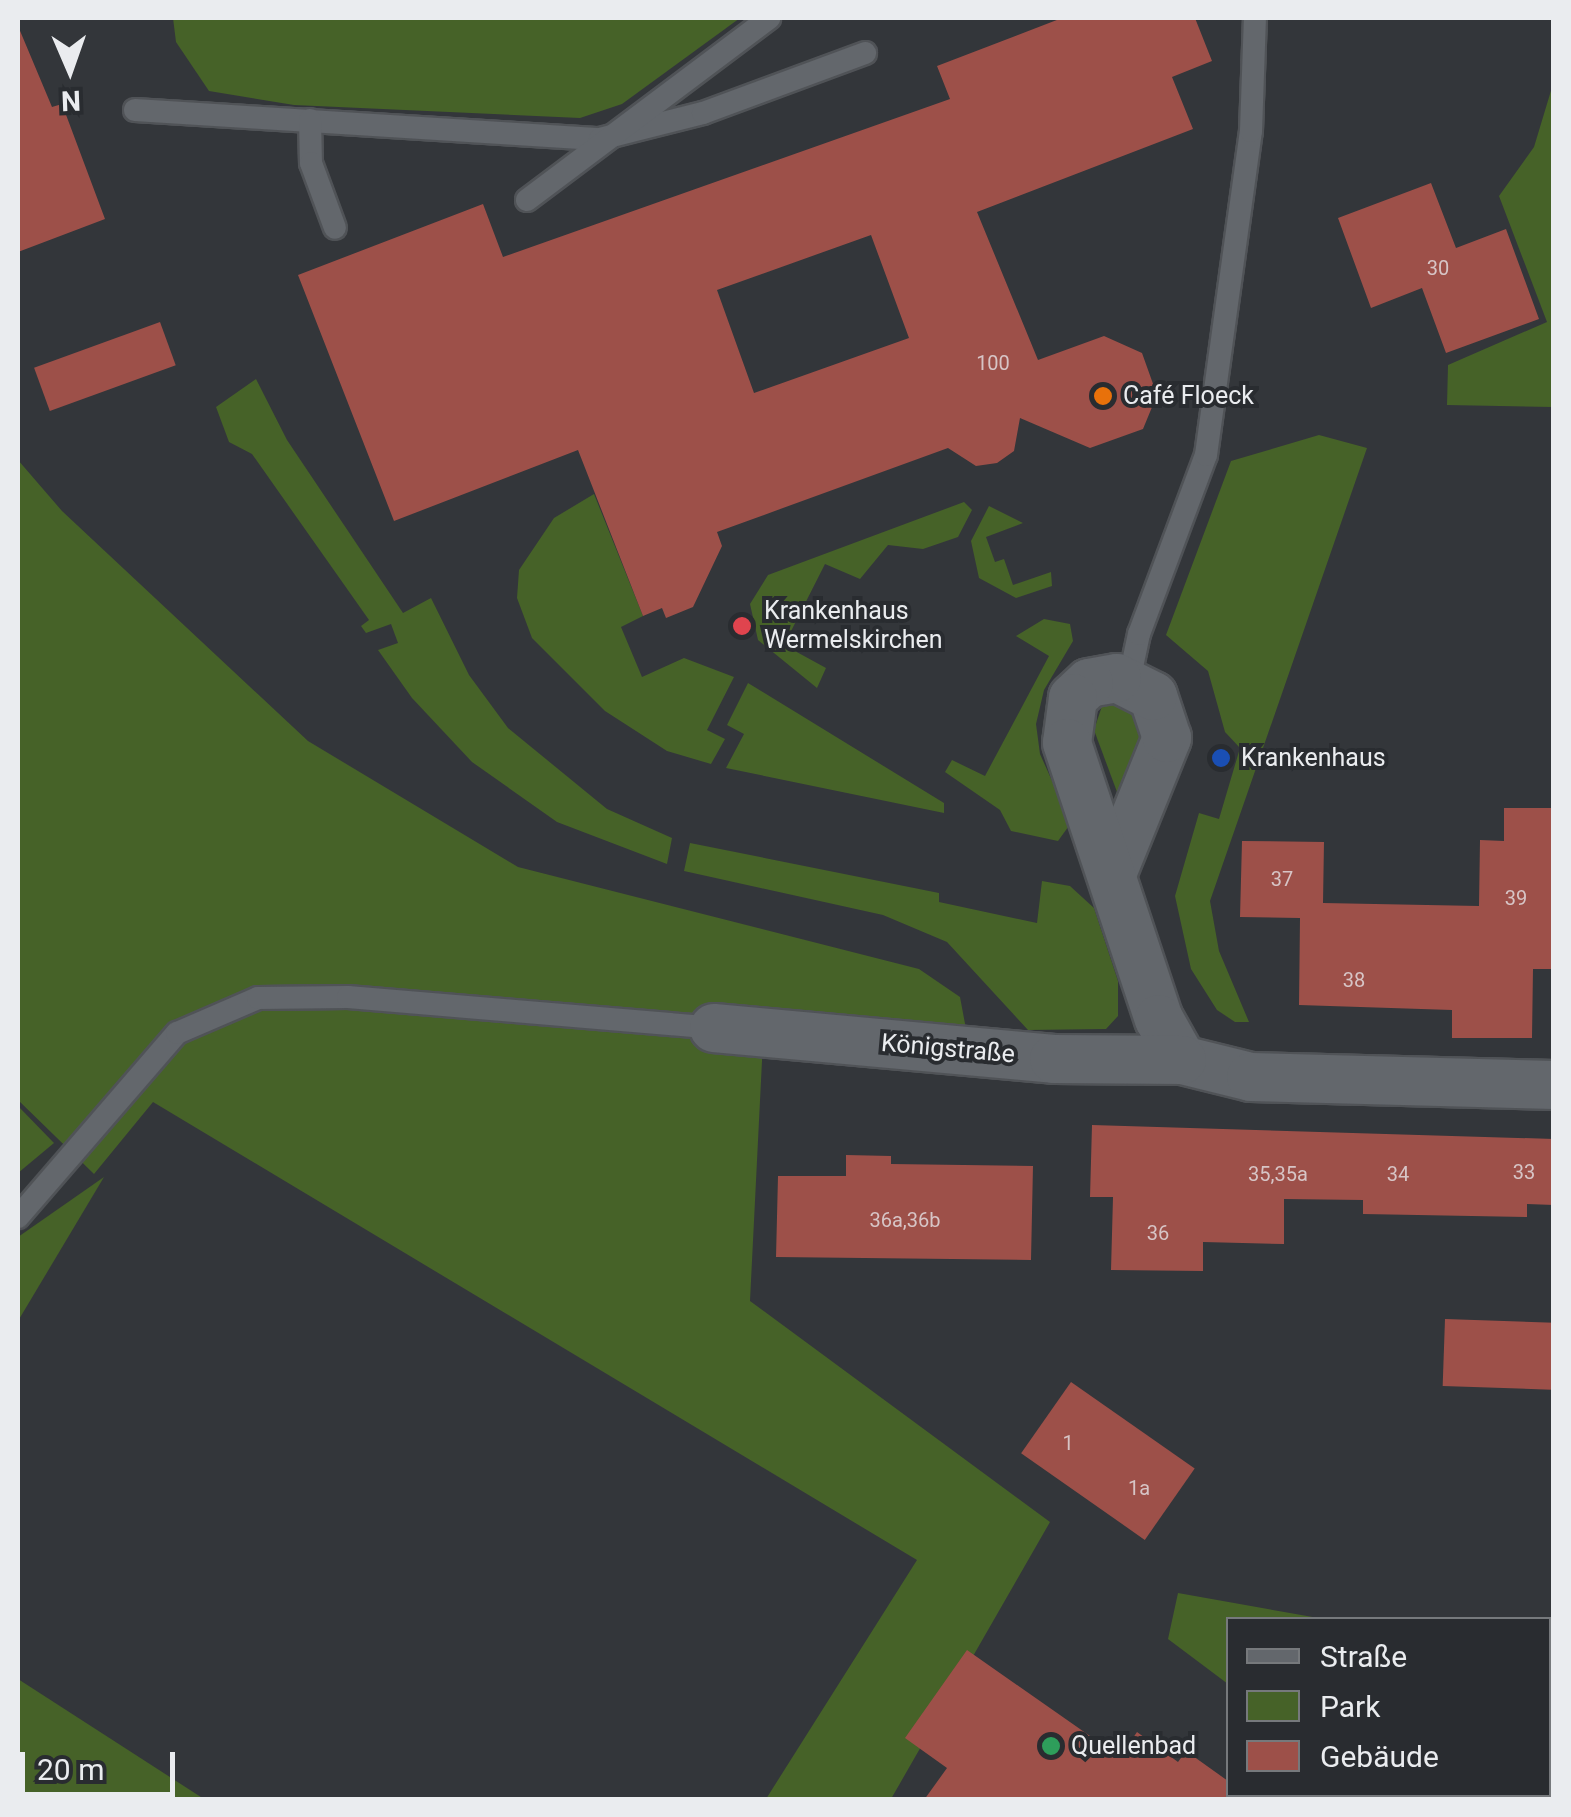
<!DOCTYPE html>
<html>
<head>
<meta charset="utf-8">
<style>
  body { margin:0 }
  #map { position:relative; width:1571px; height:1817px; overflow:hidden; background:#33363a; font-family:Roboto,sans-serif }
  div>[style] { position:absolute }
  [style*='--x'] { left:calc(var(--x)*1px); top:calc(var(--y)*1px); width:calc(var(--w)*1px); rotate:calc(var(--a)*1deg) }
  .green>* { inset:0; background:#466228 }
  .building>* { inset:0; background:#9d5049; transform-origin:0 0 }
  .roads { filter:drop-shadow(2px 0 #505357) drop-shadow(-2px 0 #505357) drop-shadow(0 2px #505357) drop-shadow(0 -2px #505357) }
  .lane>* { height:22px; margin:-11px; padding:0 11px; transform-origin:11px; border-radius:11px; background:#63676c }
  .street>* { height:48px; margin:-24px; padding:0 24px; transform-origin:24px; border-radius:24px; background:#63676c }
  .dots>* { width:28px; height:28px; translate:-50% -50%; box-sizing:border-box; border:5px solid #292c30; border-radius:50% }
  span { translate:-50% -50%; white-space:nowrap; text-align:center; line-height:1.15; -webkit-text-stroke:8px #292c30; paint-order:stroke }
  .number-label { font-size:20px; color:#d7c5c6 }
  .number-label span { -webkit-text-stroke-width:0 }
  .poi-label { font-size:25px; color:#eaecef }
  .left { translate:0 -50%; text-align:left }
  .street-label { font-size:25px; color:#eaecef }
  .frame { position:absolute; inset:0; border:20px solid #eaecef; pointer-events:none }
  .legend { position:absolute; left:1226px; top:1617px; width:325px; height:180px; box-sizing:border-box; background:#292c30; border:2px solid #76797c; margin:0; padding:12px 18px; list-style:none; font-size:30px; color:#eaecef }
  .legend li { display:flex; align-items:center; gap:20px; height:50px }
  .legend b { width:50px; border:2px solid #76797c }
  .north { position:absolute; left:20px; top:20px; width:100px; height:100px; -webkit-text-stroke:8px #292c30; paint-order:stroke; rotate:178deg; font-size:28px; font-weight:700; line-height:40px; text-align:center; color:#eaecef }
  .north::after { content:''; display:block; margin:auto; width:35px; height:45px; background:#eaecef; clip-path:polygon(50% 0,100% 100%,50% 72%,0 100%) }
  .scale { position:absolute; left:20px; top:1752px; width:155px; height:45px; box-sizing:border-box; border:5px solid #eaecef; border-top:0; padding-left:12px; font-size:30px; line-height:35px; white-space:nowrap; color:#eaecef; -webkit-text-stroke:8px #292c30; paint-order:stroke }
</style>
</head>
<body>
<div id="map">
  <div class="green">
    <div style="clip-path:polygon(173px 18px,740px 18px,622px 104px,580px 118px,294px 105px,209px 91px,176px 42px)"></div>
    <div style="clip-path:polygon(1553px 84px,1553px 407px,1447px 405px,1448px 365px,1547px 322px,1499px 196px,1534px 147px)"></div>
    <div style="clip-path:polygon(256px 379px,287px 440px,403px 613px,431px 598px,469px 675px,508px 728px,607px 809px,672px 838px,667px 864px,557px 822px,472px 762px,412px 698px,378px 650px,398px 643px,391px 624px,366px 633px,361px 626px,369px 620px,252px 454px,229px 442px,216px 407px)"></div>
    <div style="clip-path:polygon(1319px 435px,1367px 448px,1210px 901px,1219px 951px,1249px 1022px,1235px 1022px,1217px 1010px,1191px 969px,1175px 896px,1199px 813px,1219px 819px,1240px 748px,1225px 732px,1208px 671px,1166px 635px,1231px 461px)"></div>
    <div style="clip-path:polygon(18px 460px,62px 511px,308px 741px,518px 867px,919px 969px,960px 997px,966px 1029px,763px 1041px,750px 1301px,1050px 1522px,891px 1799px,766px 1799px,917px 1560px,153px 1102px,94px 1174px,18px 1100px)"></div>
    <div style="clip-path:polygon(594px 494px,643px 616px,621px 627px,642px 677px,684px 658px,734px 677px,707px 730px,725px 739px,711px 764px,667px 751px,605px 711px,532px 638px,517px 598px,519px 570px,554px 518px)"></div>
    <div style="clip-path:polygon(964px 502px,972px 510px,958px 537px,923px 549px,888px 545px,860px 579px,825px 564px,784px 645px,826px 668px,817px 688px,758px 640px,750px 604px,768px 575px)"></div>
    <div style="clip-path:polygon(989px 506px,1023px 523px,986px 537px,995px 562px,1004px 559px,1013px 585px,1051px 572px,1052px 586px,1016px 598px,979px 578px,971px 541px)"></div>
    <div style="clip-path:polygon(1044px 619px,1070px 624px,1073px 641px,1044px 690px,1036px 724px,1040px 754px,1071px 823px,1058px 841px,1011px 831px,1000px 810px,945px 772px,952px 760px,985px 776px,1049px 656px,1016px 636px)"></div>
    <div style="clip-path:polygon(748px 683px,944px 803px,944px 813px,726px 768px,744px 734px,727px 725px)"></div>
    <div style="clip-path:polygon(1117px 699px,1149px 725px,1120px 800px,1094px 730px,1102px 706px)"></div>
    <div style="clip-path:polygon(690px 843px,939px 893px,939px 902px,1037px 923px,1042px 881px,1070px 886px,1094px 908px,1118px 981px,1118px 1016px,1106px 1029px,1028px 1030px,947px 942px,883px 915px,684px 871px)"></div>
    <div style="clip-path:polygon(18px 1106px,54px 1143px,18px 1173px)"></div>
    <div style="clip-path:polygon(104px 1177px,18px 1321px,18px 1237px)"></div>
    <div style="clip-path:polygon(1178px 1593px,1324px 1619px,1228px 1620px,1228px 1684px,1168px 1639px)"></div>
    <div style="clip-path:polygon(1549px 1660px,1553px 1799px,1378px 1795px,1548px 1794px)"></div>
    <div style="clip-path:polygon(18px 1679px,204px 1799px,18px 1799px)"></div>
  </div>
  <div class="building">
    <div style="clip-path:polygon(evenodd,1062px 18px,1195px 18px,1212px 61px,1172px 77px,1193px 129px,977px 212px,1038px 360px,1104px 336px,1142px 353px,1157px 395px,1143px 429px,1090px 448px,1020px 418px,1014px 451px,997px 463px,976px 466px,948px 448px,717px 532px,722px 546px,693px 607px,666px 618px,662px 608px,643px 616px,578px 450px,394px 521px,298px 275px,483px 204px,503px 257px,950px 99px,937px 66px,1062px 18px,871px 235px,909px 338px,754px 393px,717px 290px,871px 235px)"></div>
    <div style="clip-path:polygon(18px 26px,52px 107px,62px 104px,105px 219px,18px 252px)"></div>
    <div style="clip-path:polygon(1431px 183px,1456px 248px,1506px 229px,1539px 319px,1446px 353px,1422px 288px,1371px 308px,1338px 218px)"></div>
    <div style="left:160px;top:322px;width:46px;height:134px;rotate:70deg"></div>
    <div style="clip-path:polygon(1504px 808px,1554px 808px,1552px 969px,1533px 969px,1532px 1038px,1452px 1038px,1452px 1010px,1299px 1005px,1300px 918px,1240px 917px,1242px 841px,1324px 842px,1323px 903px,1479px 906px,1480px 840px,1504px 841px)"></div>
    <div style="clip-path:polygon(1092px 1125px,1554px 1139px,1554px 1205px,1527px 1204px,1527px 1217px,1363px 1214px,1363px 1200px,1284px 1199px,1284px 1244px,1203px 1242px,1203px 1271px,1111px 1270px,1113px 1197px,1090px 1197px)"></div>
    <div style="clip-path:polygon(846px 1155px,891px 1156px,891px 1164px,1033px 1166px,1031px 1260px,776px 1257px,778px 1176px,846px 1176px)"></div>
    <div style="left:1445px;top:1319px;width:109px;height:67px;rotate:2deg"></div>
    <div style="left:1071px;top:1382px;width:151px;height:87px;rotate:35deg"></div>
    <div style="clip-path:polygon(967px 1650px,1120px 1757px,1137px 1732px,1178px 1762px,1186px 1751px,1228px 1781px,1228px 1794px,1255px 1800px,924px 1800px,947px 1768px,905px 1738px)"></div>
  </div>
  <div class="roads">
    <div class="lane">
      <div style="--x:135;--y:110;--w:466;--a:3.6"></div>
      <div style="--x:600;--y:139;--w:106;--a:-14.2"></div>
      <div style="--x:703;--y:113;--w:173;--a:-20.3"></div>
      <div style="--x:310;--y:120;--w:43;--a:88.7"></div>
      <div style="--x:311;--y:163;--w:69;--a:69.7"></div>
      <div style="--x:527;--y:200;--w:303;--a:-36.9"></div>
      <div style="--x:1129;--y:681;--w:48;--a:-78"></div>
      <div style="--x:1139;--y:634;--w:191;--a:-69.5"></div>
      <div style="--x:1206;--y:455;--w:327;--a:-82.1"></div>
      <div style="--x:1251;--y:131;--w:113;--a:-88"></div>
      <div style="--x:18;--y:1217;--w:243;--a:-49.2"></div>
      <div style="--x:177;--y:1033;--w:88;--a:-23.4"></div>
      <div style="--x:258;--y:998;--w:90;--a:-0.6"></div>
      <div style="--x:348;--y:997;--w:367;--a:4.8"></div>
    </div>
    <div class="street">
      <div style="--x:1112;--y:874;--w:147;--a:-68"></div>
      <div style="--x:1167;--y:738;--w:44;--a:-108.4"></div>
      <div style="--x:1153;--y:696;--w:40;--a:-153.4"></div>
      <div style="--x:1117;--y:678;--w:28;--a:170"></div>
      <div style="--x:1089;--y:683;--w:22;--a:137"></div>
      <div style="--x:1073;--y:698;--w:45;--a:97.6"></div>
      <div style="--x:1067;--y:743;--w:291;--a:71.6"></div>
      <div style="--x:1159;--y:1019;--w:47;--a:60.7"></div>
      <div style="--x:1182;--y:1060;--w:71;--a:13.8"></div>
      <div style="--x:1251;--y:1077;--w:303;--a:1.5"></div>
      <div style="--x:714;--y:1028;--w:341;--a:5.2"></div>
      <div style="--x:1054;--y:1059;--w:128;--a:0.4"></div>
    </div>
  </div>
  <div class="dots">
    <div style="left:1103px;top:396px;background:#e8710a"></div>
    <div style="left:742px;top:626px;background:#e0444e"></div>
    <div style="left:1221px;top:758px;background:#1a4fb4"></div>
    <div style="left:1051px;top:1746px;background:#2e9e5b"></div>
  </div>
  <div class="number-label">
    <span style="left:1438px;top:268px">30</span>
    <span style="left:993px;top:363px">100</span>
    <span style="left:1282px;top:879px">37</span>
    <span style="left:1516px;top:898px">39</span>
    <span style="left:1354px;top:980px">38</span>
    <span style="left:1524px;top:1172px">33</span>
    <span style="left:1278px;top:1174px">35,35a</span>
    <span style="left:1398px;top:1174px">34</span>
    <span style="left:905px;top:1220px">36a,36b</span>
    <span style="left:1158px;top:1233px">36</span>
    <span style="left:1068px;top:1443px">1</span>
    <span style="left:1139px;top:1488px">1a</span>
  </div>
  <div class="poi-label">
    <span class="left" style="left:1123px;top:396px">Café Floeck</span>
    <span class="left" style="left:764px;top:626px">Krankenhaus<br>Wermelskirchen</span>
    <span class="left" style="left:1241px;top:758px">Krankenhaus</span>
    <span class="left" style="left:1071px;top:1746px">Quellenbad</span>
  </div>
  <div class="street-label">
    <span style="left:948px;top:1049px;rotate:5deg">Königstraße</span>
  </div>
  <div class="frame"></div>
  <ul class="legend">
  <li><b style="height:12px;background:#63676c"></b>Straße</li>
  <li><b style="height:28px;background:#466228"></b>Park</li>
  <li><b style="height:28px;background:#9d5049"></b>Gebäude</li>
  </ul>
  <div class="north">N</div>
  <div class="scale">20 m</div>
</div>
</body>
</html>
